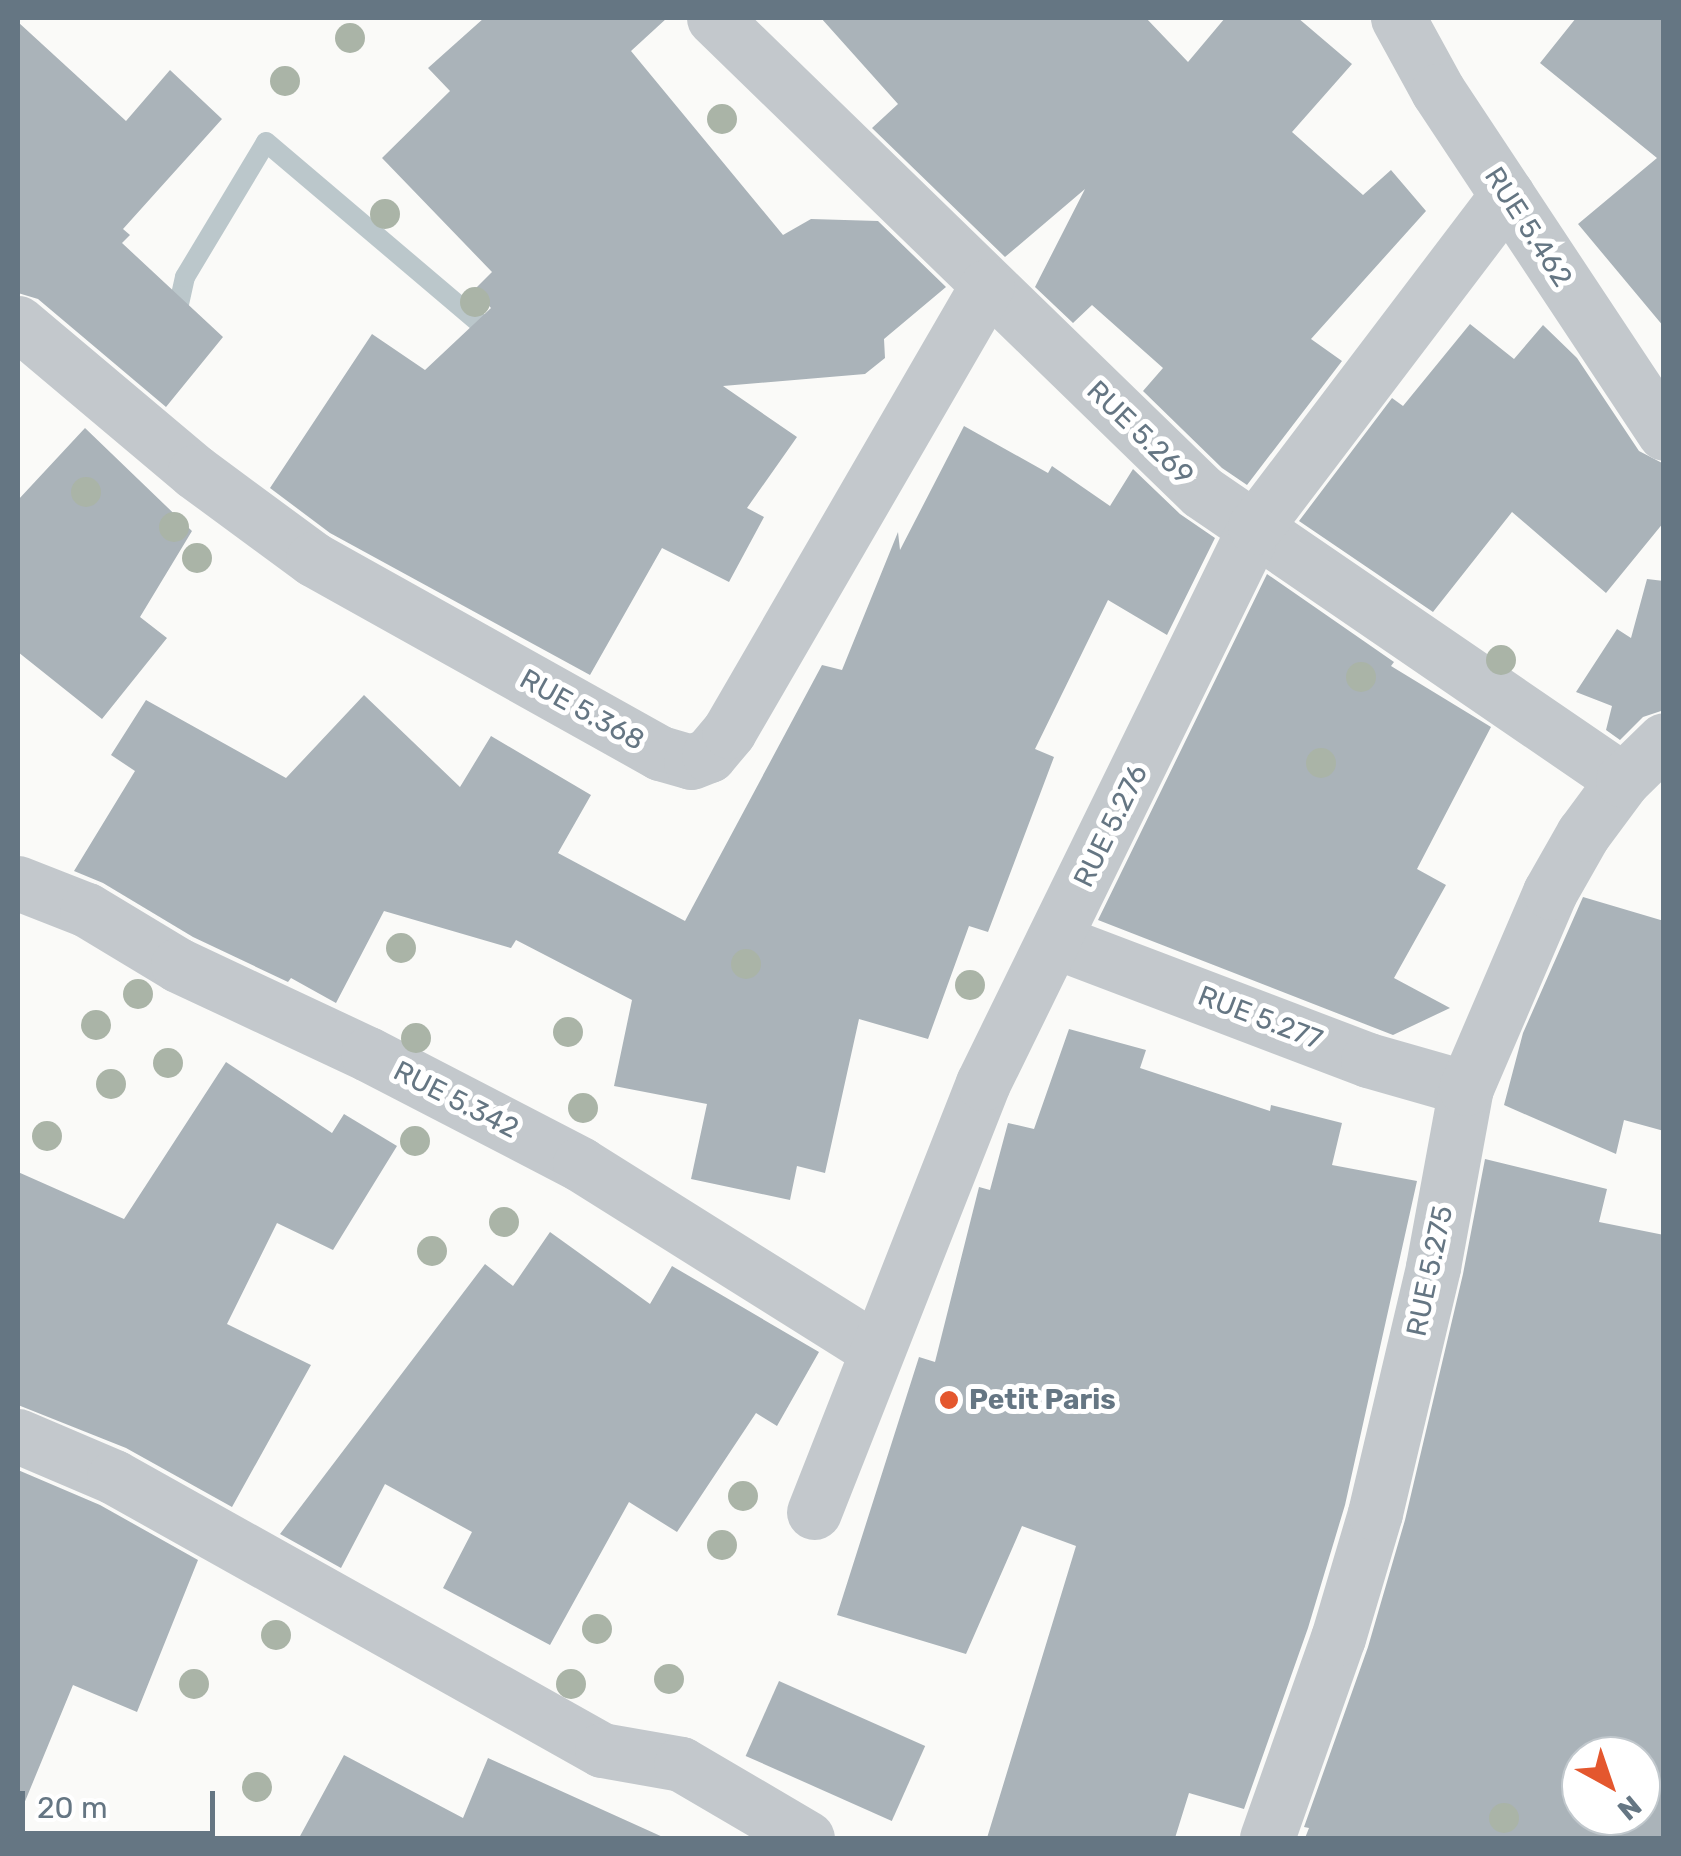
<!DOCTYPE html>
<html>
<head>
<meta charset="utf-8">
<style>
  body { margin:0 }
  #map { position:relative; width:1681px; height:1856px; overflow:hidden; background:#fafaf8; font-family:Rubik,sans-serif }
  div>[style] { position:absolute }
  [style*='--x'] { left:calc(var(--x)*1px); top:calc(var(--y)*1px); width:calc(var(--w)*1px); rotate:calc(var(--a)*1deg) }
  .stream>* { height:20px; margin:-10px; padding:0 10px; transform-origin:10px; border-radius:10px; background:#bbc7cb }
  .building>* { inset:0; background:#aab3b9; transform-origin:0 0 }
  .street>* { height:55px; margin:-27.5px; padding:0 27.5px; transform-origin:27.5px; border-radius:27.5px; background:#c3c8cc }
  .trees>* { width:30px; height:30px; margin:-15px; border-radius:50%; background:#aab4a7 }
  .dots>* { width:28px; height:28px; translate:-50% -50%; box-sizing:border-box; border:5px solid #fff; border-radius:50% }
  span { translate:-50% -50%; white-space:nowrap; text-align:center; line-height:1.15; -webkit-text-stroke:10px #fff; paint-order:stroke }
  .street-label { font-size:28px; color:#657683 }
  .poi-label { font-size:28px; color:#657683; font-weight:700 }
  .left { translate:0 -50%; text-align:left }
  .frame { position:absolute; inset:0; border:20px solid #657683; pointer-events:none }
  .north { position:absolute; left:1561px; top:1736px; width:100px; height:100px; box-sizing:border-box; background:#fff; border:2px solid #c1c8cd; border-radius:50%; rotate:140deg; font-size:28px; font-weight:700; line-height:40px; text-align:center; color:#657683 }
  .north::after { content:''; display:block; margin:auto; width:35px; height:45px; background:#e4572e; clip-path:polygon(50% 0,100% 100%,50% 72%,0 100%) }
  .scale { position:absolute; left:20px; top:1791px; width:195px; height:45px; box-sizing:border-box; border:5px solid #657683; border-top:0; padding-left:12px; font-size:30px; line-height:35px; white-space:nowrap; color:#657683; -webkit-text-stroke:8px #fff; paint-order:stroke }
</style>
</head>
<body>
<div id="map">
  <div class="stream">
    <div style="--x:175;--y:322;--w:46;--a:-77.5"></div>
    <div style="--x:185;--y:277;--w:157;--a:-59"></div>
    <div style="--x:266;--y:142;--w:302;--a:40.3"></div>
  </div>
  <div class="building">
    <div style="clip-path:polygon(484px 18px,667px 18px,631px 51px,783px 235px,811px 219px,878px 221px,946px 287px,884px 339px,885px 358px,865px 374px,723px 386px,797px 437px,747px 508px,764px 517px,729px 582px,662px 548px,590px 675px,330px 533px,270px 488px,372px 334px,425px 370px,491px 308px,474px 290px,492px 272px,382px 158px,450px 91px,428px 68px)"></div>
    <div style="clip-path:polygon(821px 18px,1146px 18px,1188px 62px,1225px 18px,1298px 18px,1352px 64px,1292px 132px,1363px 195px,1391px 170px,1426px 211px,1311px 339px,1342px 361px,1247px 485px,1222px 468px,1143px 391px,1163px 368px,1092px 305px,1073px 323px,1035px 287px,1085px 189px,1005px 257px,872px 128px,898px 104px)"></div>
    <div style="clip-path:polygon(1576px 18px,1664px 18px,1664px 327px,1578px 224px,1657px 158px,1540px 63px)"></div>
    <div style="clip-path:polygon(18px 22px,126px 121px,170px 70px,222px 119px,123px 229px,130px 235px,122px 243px,223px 337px,166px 407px,38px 299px,18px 293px)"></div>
    <div style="clip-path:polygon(1470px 324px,1514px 359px,1543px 325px,1577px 358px,1639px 451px,1664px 464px,1664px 522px,1606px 593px,1512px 512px,1433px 612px,1299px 521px,1392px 398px,1403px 406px)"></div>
    <div style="clip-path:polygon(964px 426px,1048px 473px,1052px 466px,1110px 506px,1133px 469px,1180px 514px,1215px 538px,1167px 635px,1108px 600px,1035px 749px,1054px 757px,988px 932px,969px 926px,928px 1039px,859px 1019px,825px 1173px,797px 1166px,790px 1200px,691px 1179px,707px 1104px,614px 1086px,632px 1000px,516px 940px,511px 948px,384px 911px,336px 1003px,291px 978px,288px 982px,193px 937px,103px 883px,74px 871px,135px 771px,111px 755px,146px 700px,286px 778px,364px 695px,460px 787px,491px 736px,591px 795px,558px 853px,685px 921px,822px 665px,842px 670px,898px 532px,900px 550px)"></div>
    <div style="clip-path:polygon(85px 428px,192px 531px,140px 617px,167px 638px,102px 719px,18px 652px,18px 500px)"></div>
    <div style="clip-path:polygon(1267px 574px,1394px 662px,1391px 666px,1491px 727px,1417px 869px,1446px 885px,1394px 978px,1450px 1008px,1393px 1035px,1098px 920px)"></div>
    <div style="clip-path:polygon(1647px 579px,1664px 581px,1664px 710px,1643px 717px,1620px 740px,1606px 730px,1612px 706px,1576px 692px,1617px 629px,1631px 638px)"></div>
    <div style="clip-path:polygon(1583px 897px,1664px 921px,1664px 1131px,1624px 1120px,1616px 1154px,1504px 1105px,1523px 1033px)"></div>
    <div style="clip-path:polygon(1069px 1029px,1146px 1050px,1140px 1068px,1270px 1111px,1271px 1105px,1342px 1123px,1332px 1165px,1417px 1181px,1345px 1505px,1308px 1628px,1244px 1809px,1189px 1793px,1175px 1838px,987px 1838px,1076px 1546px,1022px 1526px,966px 1654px,837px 1615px,919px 1357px,935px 1362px,979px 1187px,990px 1190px,1008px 1123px,1034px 1129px)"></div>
    <div style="clip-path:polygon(226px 1062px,332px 1133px,344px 1114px,397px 1146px,333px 1250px,277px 1223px,227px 1324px,311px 1365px,232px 1507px,126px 1448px,18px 1405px,18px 1172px,124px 1219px)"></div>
    <div style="clip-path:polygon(evenodd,1485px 1159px,1607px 1189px,1599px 1222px,1664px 1235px,1664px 1838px,1305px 1838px,1309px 1828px,1304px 1827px,1368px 1647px,1405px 1520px,1463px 1274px,1485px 1159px,1581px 1756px,1641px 1756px,1641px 1816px,1581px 1816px,1581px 1756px)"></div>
    <div style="clip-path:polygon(550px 1232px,650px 1304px,672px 1266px,819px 1352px,777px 1426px,756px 1413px,677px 1532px,629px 1502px,550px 1645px,443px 1588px,472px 1532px,385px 1484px,341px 1568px,280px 1534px,485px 1264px,513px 1286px)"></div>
    <div style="clip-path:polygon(18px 1470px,100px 1505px,198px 1560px,137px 1712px,73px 1685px,19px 1816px)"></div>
    <div style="left:779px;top:1681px;width:160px;height:82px;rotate:24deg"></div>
    <div style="clip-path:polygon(344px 1755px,463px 1818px,488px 1758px,665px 1838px,299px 1838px)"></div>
  </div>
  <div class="street">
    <div style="--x:714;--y:18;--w:680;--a:44.17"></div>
    <div style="--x:1202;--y:492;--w:510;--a:34.38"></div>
    <div style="--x:1398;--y:18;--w:83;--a:61.3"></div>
    <div style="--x:1438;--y:91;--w:410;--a:56.5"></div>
    <div style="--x:18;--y:323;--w:231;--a:40.1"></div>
    <div style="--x:195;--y:472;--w:147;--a:36.4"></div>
    <div style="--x:313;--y:559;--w:398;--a:29.2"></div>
    <div style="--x:660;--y:753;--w:32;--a:16"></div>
    <div style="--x:691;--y:762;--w:19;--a:-21"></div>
    <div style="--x:709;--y:755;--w:31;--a:-50"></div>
    <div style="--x:729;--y:731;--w:514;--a:-59.9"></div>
    <div style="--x:18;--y:883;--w:74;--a:21.4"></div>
    <div style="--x:87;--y:910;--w:106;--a:31.1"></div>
    <div style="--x:178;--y:965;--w:210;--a:25.1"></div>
    <div style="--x:368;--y:1054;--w:239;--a:27.4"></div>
    <div style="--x:580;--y:1164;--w:350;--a:32.1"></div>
    <div style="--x:1055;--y:941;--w:335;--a:20.8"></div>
    <div style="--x:1368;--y:1060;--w:102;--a:15.9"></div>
    <div style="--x:18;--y:1436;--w:104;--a:23.1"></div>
    <div style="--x:114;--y:1477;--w:559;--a:29.22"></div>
    <div style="--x:602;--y:1750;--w:80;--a:10"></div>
    <div style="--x:681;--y:1764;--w:146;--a:30.4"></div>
    <div style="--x:814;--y:1512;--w:461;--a:-68.5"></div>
    <div style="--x:983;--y:1083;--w:619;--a:-63.93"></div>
    <div style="--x:1255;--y:527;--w:417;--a:-52.8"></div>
    <div style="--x:1267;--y:1838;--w:212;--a:-70.5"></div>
    <div style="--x:1338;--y:1638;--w:130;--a:-73.5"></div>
    <div style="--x:1375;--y:1513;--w:253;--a:-76.7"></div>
    <div style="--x:1433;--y:1267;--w:182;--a:-79.6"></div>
    <div style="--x:1466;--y:1088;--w:213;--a:-66.8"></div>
    <div style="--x:1550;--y:892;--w:67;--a:-60.4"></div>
    <div style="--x:1583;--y:834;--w:67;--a:-53.5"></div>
    <div style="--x:1623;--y:780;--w:57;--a:-44.3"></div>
  </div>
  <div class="trees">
    <div style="left:350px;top:38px"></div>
    <div style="left:285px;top:81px"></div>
    <div style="left:722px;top:119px"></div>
    <div style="left:385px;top:214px"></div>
    <div style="left:475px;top:302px"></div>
    <div style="left:86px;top:492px"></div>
    <div style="left:174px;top:527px"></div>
    <div style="left:197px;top:558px"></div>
    <div style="left:1501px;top:660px"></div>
    <div style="left:1361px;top:677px"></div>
    <div style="left:1321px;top:763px"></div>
    <div style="left:401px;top:948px"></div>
    <div style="left:746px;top:964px"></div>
    <div style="left:970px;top:985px"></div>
    <div style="left:138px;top:994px"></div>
    <div style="left:96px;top:1025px"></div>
    <div style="left:568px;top:1032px"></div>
    <div style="left:416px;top:1038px"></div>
    <div style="left:168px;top:1063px"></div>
    <div style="left:111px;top:1084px"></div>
    <div style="left:583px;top:1108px"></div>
    <div style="left:47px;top:1136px"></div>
    <div style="left:415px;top:1141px"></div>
    <div style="left:504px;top:1222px"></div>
    <div style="left:432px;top:1251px"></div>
    <div style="left:743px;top:1496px"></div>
    <div style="left:722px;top:1545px"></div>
    <div style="left:597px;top:1629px"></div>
    <div style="left:276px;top:1635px"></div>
    <div style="left:669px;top:1679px"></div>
    <div style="left:194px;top:1684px"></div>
    <div style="left:571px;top:1684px"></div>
    <div style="left:257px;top:1787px"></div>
    <div style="left:1504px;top:1818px"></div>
  </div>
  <div class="dots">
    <div style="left:949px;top:1400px;background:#e4572e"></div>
  </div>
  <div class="street-label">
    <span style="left:1528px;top:227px;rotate:57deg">RUE 5.462</span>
    <span style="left:1140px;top:433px;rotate:44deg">RUE 5.269</span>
    <span style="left:582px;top:710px;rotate:29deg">RUE 5.368</span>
    <span style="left:1111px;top:826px;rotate:-64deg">RUE 5.276</span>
    <span style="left:1260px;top:1018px;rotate:21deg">RUE 5.277</span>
    <span style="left:456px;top:1100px;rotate:27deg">RUE 5.342</span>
    <span style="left:1430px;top:1271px;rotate:-78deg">RUE 5.275</span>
  </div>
  <div class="poi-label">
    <span class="left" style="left:969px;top:1400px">Petit Paris</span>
  </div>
  <div class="frame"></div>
  <div class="north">N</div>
  <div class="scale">20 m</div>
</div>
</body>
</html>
